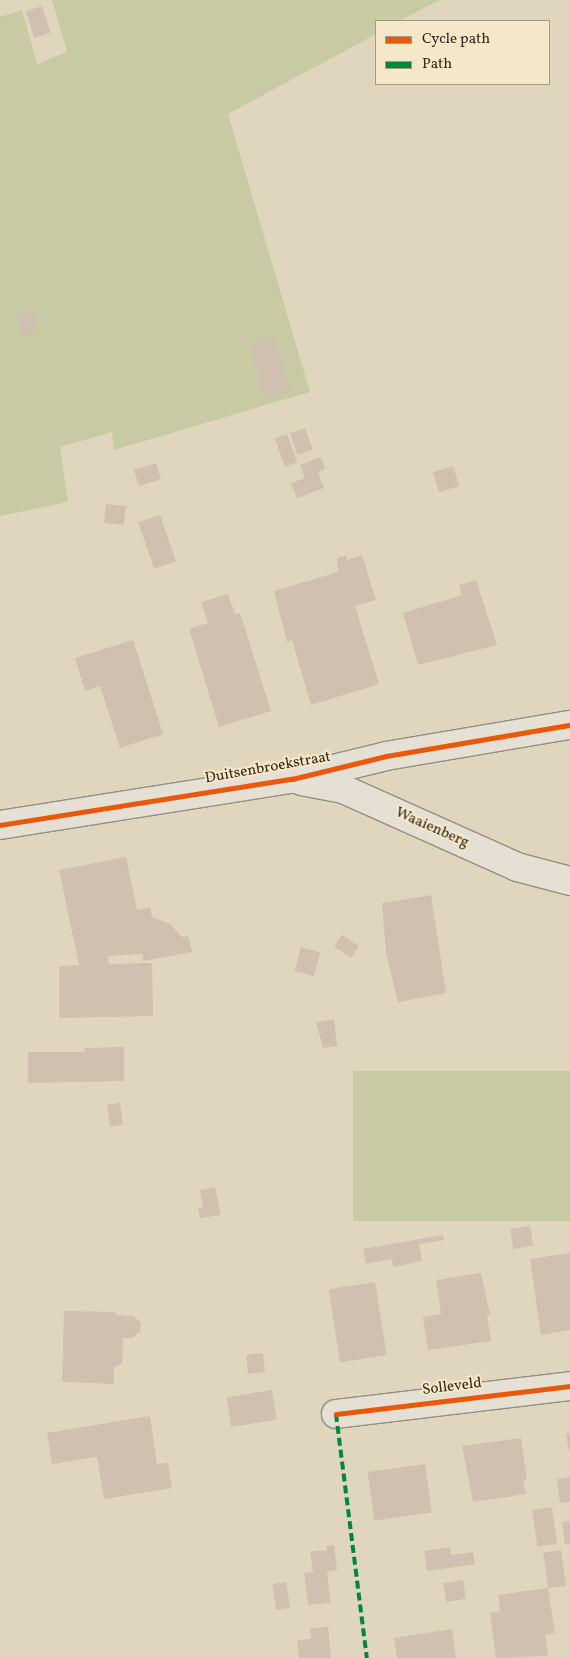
<!DOCTYPE html>
<html>
<head>
<meta charset="utf-8">
<style>
  body { margin:0 }
  #map { position:relative; width:570px; height:1658px; overflow:hidden; background:#e0d6bd; font-family:Vollkorn,serif }
  div>[style] { position:absolute }
  [style*='--x'] { left:calc(var(--x)*1px); top:calc(var(--y)*1px); width:calc(var(--w)*1px); rotate:calc(var(--a)*1deg) }
  .green>* { inset:0; background:#c8caa3; transform-origin:0 0 }
  .building>* { inset:0; background:#d0c0b0; transform-origin:0 0 }
  .roads { filter:drop-shadow(1px 0 #958e7e) drop-shadow(-1px 0 #958e7e) drop-shadow(0 1px #958e7e) drop-shadow(0 -1px #958e7e) }
  .street>* { height:28px; margin:-14px; padding:0 14px; transform-origin:14px; border-radius:14px; background:#e6e0d4 }
  .quiet>* { height:4px; margin-top:-2px; transform-origin:0; background:repeating-linear-gradient(90deg,#00873e 0 8px,transparent 0 12px) }
  .cycleway>* { height:5px; margin:-2.5px; padding:0 2.5px; transform-origin:2.5px; border-radius:2.5px; background:#e8590c }
  span { translate:-50% -50%; white-space:nowrap; text-align:center; line-height:1.15; -webkit-text-stroke:4px #f5e8ca; paint-order:stroke }
  .street-label { font-size:15px; color:#34281b }
  .legend { position:absolute; left:375px; top:20px; width:175px; height:65px; box-sizing:border-box; background:#f5e8ca; border:1px solid #a89b84; margin:0; padding:6px 9px; list-style:none; font-size:15px; color:#34281b }
  .legend li { display:flex; align-items:center; gap:10px; height:25px }
  .legend b { width:25px; border:1px solid #a89b84 }
</style>
</head>
<body>
<div id="map">
  <div class="green">
    <div style="clip-path:polygon(52px 0,439px 0,399px 21px,376px 21px,376px 34px,228px 114px,310px 392px,114px 450px,112px 432px,60px 447px,68px 502px,0 516px,0 17px,22px 10px,37px 64px,67px 52px)"></div>
    <div style="left:570px;top:1071px;width:150px;height:217px;rotate:90deg"></div>
  </div>
  <div class="building">
    <div style="left:42px;top:6px;width:28px;height:17px;rotate:72deg"></div>
    <div style="left:33px;top:311px;width:21px;height:16px;rotate:76deg"></div>
    <div style="left:274px;top:337px;width:57px;height:26px;rotate:73deg"></div>
    <div style="left:305px;top:428px;width:23px;height:16px;rotate:70deg"></div>
    <div style="left:287px;top:434px;width:30px;height:13px;rotate:70deg"></div>
    <div style="clip-path:polygon(321px 457px,325px 469px,318px 472px,324px 488px,297px 498px,291px 483px,305px 478px,300px 465px)"></div>
    <div style="left:156px;top:463px;width:17px;height:23px;rotate:73deg"></div>
    <div style="left:453px;top:466px;width:21px;height:21px;rotate:73deg"></div>
    <div style="left:106px;top:504px;width:20px;height:19px;rotate:6deg"></div>
    <div style="left:160px;top:515px;width:49px;height:23px;rotate:71deg"></div>
    <div style="clip-path:polygon(346px 555px,347px 560px,362px 555px,376px 600px,355px 606px,379px 684px,311px 705px,292px 640px,287px 642px,274px 591px,338px 572px,337px 558px)"></div>
    <div style="clip-path:polygon(476px 580px,497px 645px,418px 665px,403px 613px,462px 595px,459px 585px)"></div>
    <div style="clip-path:polygon(228px 594px,235px 614px,240px 613px,271px 711px,219px 727px,189px 629px,208px 623px,201px 602px)"></div>
    <div style="clip-path:polygon(133px 640px,163px 734px,120px 748px,100px 686px,85px 691px,75px 658px)"></div>
    <div style="clip-path:polygon(126px 857px,137px 910px,150px 907px,152px 917px,170px 924px,182px 937px,188px 936px,192px 952px,143px 961px,142px 954px,108px 956px,109px 964px,152px 963px,153px 1016px,59px 1018px,59px 966px,79px 965px,59px 870px)"></div>
    <div style="clip-path:polygon(431px 895px,446px 993px,398px 1002px,386px 953px,382px 903px)"></div>
    <div style="left:342px;top:935px;width:20px;height:14px;rotate:33deg"></div>
    <div style="left:301px;top:947px;width:20px;height:25px;rotate:15deg"></div>
    <div style="clip-path:polygon(334px 1019px,337px 1046px,323px 1048px,316px 1022px)"></div>
    <div style="clip-path:polygon(124px 1047px,124px 1081px,28px 1083px,28px 1052px,84px 1052px,85px 1048px)"></div>
    <div style="left:120px;top:1103px;width:22px;height:13px;rotate:82deg"></div>
    <div style="clip-path:polygon(215px 1187px,221px 1215px,200px 1218px,198px 1208px,203px 1208px,200px 1190px)"></div>
    <div style="left:530px;top:1226px;width:20px;height:20px;rotate:81deg"></div>
    <div style="clip-path:polygon(443px 1235px,444px 1240px,419px 1244px,422px 1261px,393px 1267px,392px 1259px,366px 1264px,363px 1249px)"></div>
    <div style="clip-path:polygon(570px 1253px,570px 1330px,541px 1335px,530px 1259px)"></div>
    <div style="clip-path:polygon(481px 1273px,490px 1315px,487px 1315px,491px 1341px,428px 1350px,423px 1317px,441px 1314px,436px 1280px)"></div>
    <div style="left:375px;top:1282px;width:74px;height:47px;rotate:81deg"></div>
    <div style="clip-path:polygon(64px 1311px,116px 1312px,116px 1315px,133px 1316px,141px 1322px,140px 1332px,132px 1338px,123px 1338px,122px 1363px,114px 1368px,114px 1384px,62px 1382px)"></div>
    <div style="left:263px;top:1353px;width:19px;height:17px;rotate:84deg"></div>
    <div style="left:272px;top:1390px;width:30px;height:46px;rotate:81deg"></div>
    <div style="clip-path:polygon(150px 1416px,157px 1464px,168px 1463px,172px 1488px,104px 1499px,97px 1457px,52px 1464px,47px 1433px)"></div>
    <div style="clip-path:polygon(570px 1433px,570px 1451px,569px 1451px,566px 1434px)"></div>
    <div style="clip-path:polygon(521px 1438px,527px 1480px,523px 1481px,526px 1494px,473px 1502px,462px 1446px)"></div>
    <div style="left:425px;top:1464px;width:49px;height:58px;rotate:82deg"></div>
    <div style="clip-path:polygon(570px 1477px,570px 1502px,560px 1503px,557px 1479px)"></div>
    <div style="left:552px;top:1507px;width:37px;height:20px;rotate:82deg"></div>
    <div style="clip-path:polygon(570px 1521px,570px 1544px,565px 1544px,562px 1522px)"></div>
    <div style="clip-path:polygon(334px 1545px,337px 1570px,327px 1572px,331px 1603px,308px 1605px,304px 1573px,313px 1572px,310px 1552px,327px 1550px,326px 1546px)"></div>
    <div style="clip-path:polygon(450px 1547px,451px 1555px,473px 1552px,475px 1564px,427px 1571px,424px 1551px)"></div>
    <div style="left:561px;top:1550px;width:36px;height:18px;rotate:82deg"></div>
    <div style="left:463px;top:1580px;width:19px;height:20px;rotate:81deg"></div>
    <div style="left:286px;top:1582px;width:26px;height:14px;rotate:81deg"></div>
    <div style="clip-path:polygon(548px 1588px,555px 1633px,545px 1635px,548px 1656px,496px 1658px,490px 1613px,500px 1611px,498px 1595px)"></div>
    <div style="clip-path:polygon(328px 1627px,331px 1658px,299px 1658px,297px 1640px,311px 1639px,310px 1628px)"></div>
    <div style="clip-path:polygon(452px 1629px,456px 1658px,397px 1658px,394px 1638px)"></div>
  </div>
  <div class="roads">
    <div class="street">
      <div style="--x:301;--y:781;--w:43;--a:10.8"></div>
      <div style="--x:343;--y:789;--w:191;--a:24.1"></div>
      <div style="--x:517;--y:867;--w:55;--a:14.8"></div>
      <div style="--x:0;--y:825;--w:296;--a:-9"></div>
      <div style="--x:292;--y:779;--w:97;--a:-13.7"></div>
      <div style="--x:386;--y:756;--w:187;--a:-9.6"></div>
      <div style="--x:336;--y:1414;--w:236;--a:-6.8"></div>
    </div>
  </div>
  <div class="quiet">
    <div style="--x:336;--y:1414;--w:246;--a:82.8"></div>
  </div>
  <div class="cycleway">
    <div style="--x:0;--y:825;--w:296;--a:-9"></div>
    <div style="--x:292;--y:779;--w:97;--a:-13.7"></div>
    <div style="--x:386;--y:756;--w:187;--a:-9.6"></div>
    <div style="--x:336;--y:1414;--w:236;--a:-6.8"></div>
  </div>
  <div class="street-label">
    <span style="left:268px;top:768px;rotate:-10deg">Duitsenbroekstraat</span>
    <span style="left:432px;top:828px;rotate:24deg">Waaienberg</span>
    <span style="left:452px;top:1387px;rotate:-7deg">Solleveld</span>
  </div>
  <ul class="legend">
  <li><b style="height:6px;background:#e8590c"></b>Cycle path</li>
  <li><b style="height:6px;background:#00873e"></b>Path</li>
  </ul>
</div>
</body>
</html>
